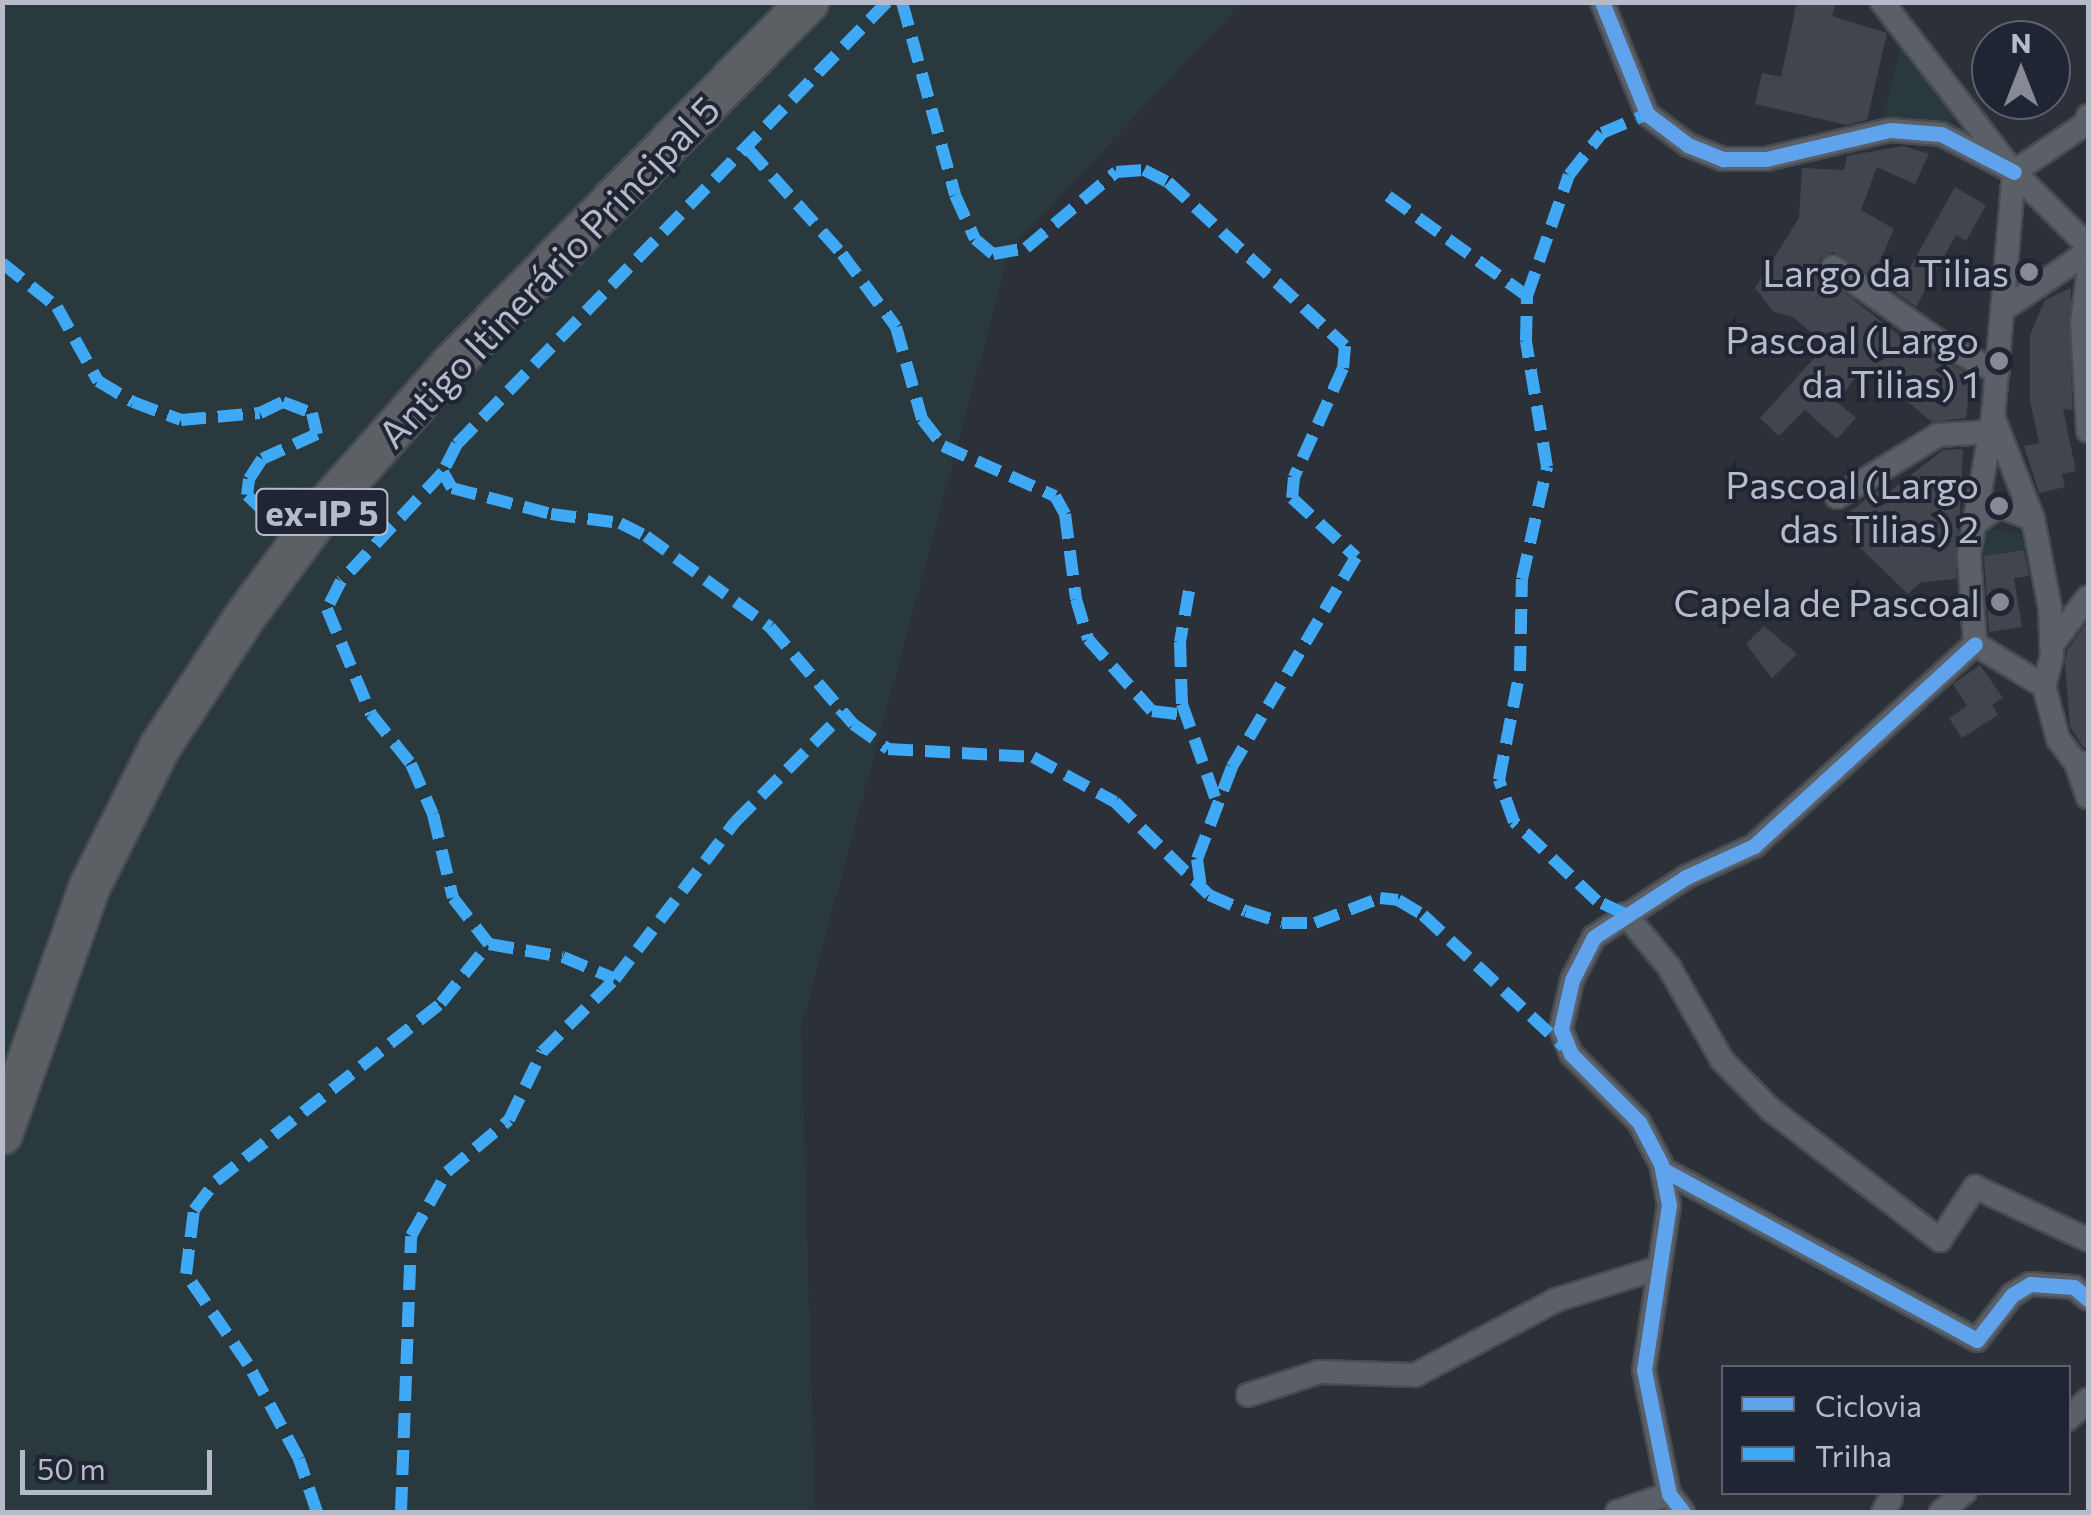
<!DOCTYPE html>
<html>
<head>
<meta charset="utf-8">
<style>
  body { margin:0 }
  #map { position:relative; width:2091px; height:1515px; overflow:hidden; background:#2c3038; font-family:Commissioner,sans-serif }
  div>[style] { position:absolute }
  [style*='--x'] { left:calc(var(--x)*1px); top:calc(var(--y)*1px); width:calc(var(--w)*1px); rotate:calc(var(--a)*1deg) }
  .green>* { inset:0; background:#29393e }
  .building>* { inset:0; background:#42454d }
  .roads { filter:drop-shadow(2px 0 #484b51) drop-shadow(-2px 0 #484b51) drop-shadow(0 2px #484b51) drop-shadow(0 -2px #484b51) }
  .minor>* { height:22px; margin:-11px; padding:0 11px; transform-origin:11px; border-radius:11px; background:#5b5f67 }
  .trunk>* { height:40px; margin:-20px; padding:0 20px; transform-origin:20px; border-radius:20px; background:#5c5f64 }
  .quiet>* { height:12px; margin-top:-6px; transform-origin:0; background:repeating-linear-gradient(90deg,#3fa9f5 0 25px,transparent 0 37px) }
  .cycleway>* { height:15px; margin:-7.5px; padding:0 7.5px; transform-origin:7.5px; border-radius:7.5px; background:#60a3ed }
  .dots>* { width:28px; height:28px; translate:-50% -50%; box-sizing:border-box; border:5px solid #1f2533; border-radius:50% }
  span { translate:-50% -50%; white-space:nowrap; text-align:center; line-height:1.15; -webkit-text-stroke:8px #1f2533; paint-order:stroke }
  .shield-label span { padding:2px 8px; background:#1f2533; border:2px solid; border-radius:8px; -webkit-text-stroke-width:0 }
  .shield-label { font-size:35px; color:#b6bbc9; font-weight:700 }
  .street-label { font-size:38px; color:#b6bbc9 }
  .poi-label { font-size:38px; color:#b6bbc9 }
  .right { translate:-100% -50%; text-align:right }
  .frame { position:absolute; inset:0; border:5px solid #b6bbc9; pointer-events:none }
  .legend { position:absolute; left:1721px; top:1365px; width:350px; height:130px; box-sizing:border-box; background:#1f2533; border:2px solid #5b616f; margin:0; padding:12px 18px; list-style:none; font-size:30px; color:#b6bbc9 }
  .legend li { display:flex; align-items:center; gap:20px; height:50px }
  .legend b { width:50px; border:2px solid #5b616f }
  .north { position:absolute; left:1971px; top:20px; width:100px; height:100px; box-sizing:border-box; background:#1f2533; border:2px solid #5b616f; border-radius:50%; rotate:0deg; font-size:28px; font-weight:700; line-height:40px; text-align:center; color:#b6bbc9 }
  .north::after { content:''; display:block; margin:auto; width:35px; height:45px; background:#868a96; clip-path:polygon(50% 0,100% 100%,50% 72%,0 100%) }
  .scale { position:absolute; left:20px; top:1450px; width:192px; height:45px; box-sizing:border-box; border:5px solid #b6bbc9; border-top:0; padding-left:12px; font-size:30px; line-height:35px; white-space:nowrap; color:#b6bbc9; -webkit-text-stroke:8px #1f2533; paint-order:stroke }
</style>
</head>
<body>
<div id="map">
  <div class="green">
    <div style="clip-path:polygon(3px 3px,1241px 3px,1010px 250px,801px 1027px,815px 1512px,3px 1512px)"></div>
    <div style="clip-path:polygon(1901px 46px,1954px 108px,1952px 124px,1882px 119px)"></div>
    <div style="clip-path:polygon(1991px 529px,2020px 534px,2027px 549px,1976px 557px,1979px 540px)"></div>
  </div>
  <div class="building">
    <div style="clip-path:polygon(1797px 2px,1836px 2px,1832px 16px,1887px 33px,1867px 120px,1847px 125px,1755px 104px,1762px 73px,1781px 77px)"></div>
    <div style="clip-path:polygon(1903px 146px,1929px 154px,1915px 184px,1877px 167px,1861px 210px,1894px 229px,1873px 277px,1833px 252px,1820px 259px,1819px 272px,1902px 338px,1971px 375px,1966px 418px,1932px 422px,1864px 366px,1837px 402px,1856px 418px,1837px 439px,1805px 410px,1779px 436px,1760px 418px,1826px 345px,1793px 317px,1774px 312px,1755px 288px,1799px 218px,1802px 168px,1844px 170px,1847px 156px)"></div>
    <div style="clip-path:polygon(1955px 187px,1986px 205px,1966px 241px,1956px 235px,1916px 307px,1896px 293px)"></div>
    <div style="clip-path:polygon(2071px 288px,2072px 410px,2063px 409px,2076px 471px,2062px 474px,2065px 487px,2039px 493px,2024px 446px,2039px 443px,2030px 400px,2030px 335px,2045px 300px)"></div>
    <div style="clip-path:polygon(1963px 449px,1956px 579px,1921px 582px,1908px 594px,1850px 538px,1857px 531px,1843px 517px,1878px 490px,1884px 496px,1943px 450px)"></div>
    <div style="clip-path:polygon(2024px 550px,2029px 576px,2014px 578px,2022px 627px,1989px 632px,1984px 556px)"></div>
    <div style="clip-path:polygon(2088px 621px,2088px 748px,2084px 748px,2070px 727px,2065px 664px,2067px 650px)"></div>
    <div style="clip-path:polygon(1764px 626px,1797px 654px,1772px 678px,1746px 644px)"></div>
    <div style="clip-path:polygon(1980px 665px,2003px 698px,1992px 705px,1998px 715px,1962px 738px,1949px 718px,1967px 706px,1953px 684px)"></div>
  </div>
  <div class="roads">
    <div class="minor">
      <div style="--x:1602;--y:2;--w:121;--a:68.1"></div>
      <div style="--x:1647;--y:114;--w:51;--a:37.1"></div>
      <div style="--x:1688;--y:145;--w:38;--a:22"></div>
      <div style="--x:1723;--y:159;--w:43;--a:0"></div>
      <div style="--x:1766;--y:159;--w:127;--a:-13.2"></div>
      <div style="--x:1890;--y:130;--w:51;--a:4.5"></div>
      <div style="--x:1941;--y:134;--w:82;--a:27.5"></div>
      <div style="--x:1882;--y:2;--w:201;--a:52.3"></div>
      <div style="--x:2014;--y:172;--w:88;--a:-33.9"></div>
      <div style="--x:2087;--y:123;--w:7;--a:-82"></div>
      <div style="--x:1833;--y:267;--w:138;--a:35"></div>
      <div style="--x:1946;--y:346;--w:58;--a:26.6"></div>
      <div style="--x:2088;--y:276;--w:47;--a:97.3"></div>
      <div style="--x:2082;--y:323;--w:108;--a:86.8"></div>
      <div style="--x:2004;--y:309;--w:102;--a:-34.2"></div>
      <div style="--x:1993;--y:417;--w:139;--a:99.9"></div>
      <div style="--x:1969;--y:554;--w:90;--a:86.2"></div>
      <div style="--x:1975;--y:644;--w:81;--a:31.3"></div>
      <div style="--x:2044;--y:686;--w:31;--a:-75"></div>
      <div style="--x:2052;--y:656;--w:48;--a:-92.4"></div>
      <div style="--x:2050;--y:608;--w:91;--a:-100.8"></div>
      <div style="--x:2033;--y:519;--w:110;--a:-111.4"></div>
      <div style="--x:1993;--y:417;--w:246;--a:-85.1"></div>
      <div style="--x:2014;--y:172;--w:105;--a:45"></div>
      <div style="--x:1837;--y:497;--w:119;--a:-31.5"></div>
      <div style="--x:1938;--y:435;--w:52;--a:-3.3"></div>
      <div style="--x:1974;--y:524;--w:31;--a:-36"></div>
      <div style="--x:1999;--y:506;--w:36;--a:21"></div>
      <div style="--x:2051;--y:646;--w:61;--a:-52.9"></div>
      <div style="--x:2044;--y:686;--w:55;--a:75.2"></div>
      <div style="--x:2058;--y:739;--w:30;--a:53"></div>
      <div style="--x:2088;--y:763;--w:12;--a:180"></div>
      <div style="--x:2076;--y:763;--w:36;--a:71"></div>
      <div style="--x:1625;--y:914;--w:69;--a:50.3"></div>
      <div style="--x:1669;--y:967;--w:107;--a:60.3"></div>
      <div style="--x:1722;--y:1060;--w:69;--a:45.6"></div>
      <div style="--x:1770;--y:1109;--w:215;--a:37.6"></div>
      <div style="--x:1940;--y:1240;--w:64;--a:-56.6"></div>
      <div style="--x:1975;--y:1187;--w:125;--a:25.1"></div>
      <div style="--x:1662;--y:1169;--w:358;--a:28.5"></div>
      <div style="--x:1977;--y:1340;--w:57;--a:-52.1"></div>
      <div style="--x:2012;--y:1295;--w:21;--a:-31"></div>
      <div style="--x:2030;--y:1284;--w:44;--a:3.9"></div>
      <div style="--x:2074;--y:1287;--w:18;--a:41"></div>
      <div style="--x:1248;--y:1395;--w:75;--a:-17.9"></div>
      <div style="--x:1319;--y:1372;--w:96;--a:1.8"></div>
      <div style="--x:1415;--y:1375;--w:160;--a:-28"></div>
      <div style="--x:1556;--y:1300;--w:108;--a:-17.3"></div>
      <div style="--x:2068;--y:1419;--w:28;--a:-44"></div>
      <div style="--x:1617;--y:1512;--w:55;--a:-19.1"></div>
      <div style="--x:1683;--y:1512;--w:23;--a:-128"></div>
      <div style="--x:1669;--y:1494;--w:126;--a:-101.4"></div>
      <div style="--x:1644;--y:1370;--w:167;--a:-81.4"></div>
      <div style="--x:1669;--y:1205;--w:42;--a:-101"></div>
      <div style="--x:1661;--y:1164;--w:47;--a:-117.6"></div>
      <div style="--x:1639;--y:1122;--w:96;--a:-135"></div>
      <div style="--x:1571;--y:1054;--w:27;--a:-112"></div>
      <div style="--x:1561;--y:1029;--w:50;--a:-77.3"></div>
      <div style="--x:1572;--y:980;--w:48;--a:-62.9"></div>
      <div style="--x:1594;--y:937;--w:110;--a:-33.1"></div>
      <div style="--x:1686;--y:877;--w:75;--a:-24.5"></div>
      <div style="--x:1754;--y:846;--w:299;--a:-42.4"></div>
      <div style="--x:1883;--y:1512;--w:16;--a:-60"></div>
      <div style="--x:1941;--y:1512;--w:31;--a:-40"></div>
    </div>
    <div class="trunk">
      <div style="--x:2;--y:1134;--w:263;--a:-70.5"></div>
      <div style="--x:90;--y:886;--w:156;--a:-63.3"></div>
      <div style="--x:160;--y:747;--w:154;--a:-56.9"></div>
      <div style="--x:244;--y:618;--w:143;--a:-53.5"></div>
      <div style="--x:329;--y:503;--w:184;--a:-48.5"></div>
      <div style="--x:451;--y:365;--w:509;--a:-45.48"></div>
    </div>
  </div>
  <div class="quiet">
    <div style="--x:887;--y:2;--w:617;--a:134.21"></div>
    <div style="--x:457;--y:444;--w:31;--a:117"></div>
    <div style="--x:443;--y:472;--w:18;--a:61"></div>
    <div style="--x:452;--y:488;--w:102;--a:14.7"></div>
    <div style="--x:551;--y:514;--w:70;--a:7.4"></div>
    <div style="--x:620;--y:523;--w:29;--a:27"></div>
    <div style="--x:646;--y:536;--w:154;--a:36.3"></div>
    <div style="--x:770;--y:627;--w:128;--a:49.4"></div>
    <div style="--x:853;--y:724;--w:43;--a:35.5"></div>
    <div style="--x:888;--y:749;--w:145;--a:3.2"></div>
    <div style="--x:1033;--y:757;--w:94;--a:28.8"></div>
    <div style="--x:1115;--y:802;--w:132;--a:44.7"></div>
    <div style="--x:1209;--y:895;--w:40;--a:23.4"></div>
    <div style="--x:1246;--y:911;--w:38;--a:18"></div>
    <div style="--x:1282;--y:923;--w:33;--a:0"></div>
    <div style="--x:1315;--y:923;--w:70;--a:-21"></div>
    <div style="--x:1380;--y:898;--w:18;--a:6"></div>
    <div style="--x:1398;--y:900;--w:29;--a:31"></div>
    <div style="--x:1423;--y:915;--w:193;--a:43.1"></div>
    <div style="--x:902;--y:2;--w:200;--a:74.6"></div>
    <div style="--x:955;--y:195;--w:48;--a:65.6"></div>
    <div style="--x:975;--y:239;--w:23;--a:40"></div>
    <div style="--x:993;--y:254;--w:34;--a:-10"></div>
    <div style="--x:1026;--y:248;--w:118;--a:-40.2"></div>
    <div style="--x:1116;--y:172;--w:28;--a:-4"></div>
    <div style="--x:1144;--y:170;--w:27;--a:27"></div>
    <div style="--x:1168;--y:182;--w:241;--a:42.8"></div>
    <div style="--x:1345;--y:346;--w:22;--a:95"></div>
    <div style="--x:1343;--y:368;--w:120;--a:114.2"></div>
    <div style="--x:1294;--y:477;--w:21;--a:95"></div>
    <div style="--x:1292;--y:498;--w:87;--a:42.7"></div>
    <div style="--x:1356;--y:557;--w:244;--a:120.6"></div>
    <div style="--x:1232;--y:767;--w:98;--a:110.8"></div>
    <div style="--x:1197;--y:859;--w:29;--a:82"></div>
    <div style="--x:748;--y:149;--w:141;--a:48.2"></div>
    <div style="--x:842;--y:254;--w:91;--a:53.5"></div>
    <div style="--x:896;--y:327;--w:96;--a:74.2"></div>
    <div style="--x:922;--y:419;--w:34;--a:52"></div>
    <div style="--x:943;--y:446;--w:123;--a:24.1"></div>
    <div style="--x:1055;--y:496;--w:21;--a:61"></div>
    <div style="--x:1065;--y:514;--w:86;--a:82.6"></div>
    <div style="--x:1076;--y:599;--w:42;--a:73.3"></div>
    <div style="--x:1088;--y:639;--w:96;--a:48.4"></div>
    <div style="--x:1152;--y:711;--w:33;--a:7"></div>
    <div style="--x:1388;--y:196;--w:171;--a:35.7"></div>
    <div style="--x:2;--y:263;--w:70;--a:38.7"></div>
    <div style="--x:57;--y:307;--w:85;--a:61"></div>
    <div style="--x:98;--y:381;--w:41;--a:31"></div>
    <div style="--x:133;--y:402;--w:51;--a:20.6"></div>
    <div style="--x:181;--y:420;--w:79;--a:-5.1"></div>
    <div style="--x:260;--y:413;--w:25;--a:-26"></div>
    <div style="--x:283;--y:402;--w:31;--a:21"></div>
    <div style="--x:312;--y:413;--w:22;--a:77"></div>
    <div style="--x:317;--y:434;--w:60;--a:155.6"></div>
    <div style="--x:262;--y:459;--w:24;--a:123"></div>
    <div style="--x:249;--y:479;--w:16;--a:97"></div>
    <div style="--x:247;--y:495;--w:32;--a:44"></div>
    <div style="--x:443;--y:472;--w:149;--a:133.1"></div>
    <div style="--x:341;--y:581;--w:31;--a:117"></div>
    <div style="--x:327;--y:609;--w:114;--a:67.3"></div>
    <div style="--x:371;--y:714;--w:64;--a:51.3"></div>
    <div style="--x:411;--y:764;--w:55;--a:66.3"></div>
    <div style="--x:433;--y:814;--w:86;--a:76.6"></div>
    <div style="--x:453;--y:898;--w:58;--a:52"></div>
    <div style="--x:489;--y:944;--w:75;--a:10"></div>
    <div style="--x:563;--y:957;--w:56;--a:22.9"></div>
    <div style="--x:1189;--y:591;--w:52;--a:100"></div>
    <div style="--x:1180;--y:642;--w:62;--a:88.2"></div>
    <div style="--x:1182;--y:704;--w:105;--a:70.5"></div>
    <div style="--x:1625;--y:914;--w:31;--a:-155"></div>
    <div style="--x:1597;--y:901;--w:115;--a:-136.4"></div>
    <div style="--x:1514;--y:822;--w:45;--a:-109.7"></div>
    <div style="--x:1499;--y:780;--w:111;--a:-79.1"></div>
    <div style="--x:1520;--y:671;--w:92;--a:-88.8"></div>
    <div style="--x:1522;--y:579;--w:115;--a:-77.4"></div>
    <div style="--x:1547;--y:467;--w:128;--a:-99.5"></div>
    <div style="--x:1526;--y:341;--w:45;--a:-88.7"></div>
    <div style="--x:1527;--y:296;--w:128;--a:-70.9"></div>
    <div style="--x:1569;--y:175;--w:53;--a:-51.8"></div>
    <div style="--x:1602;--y:133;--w:49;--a:-22.9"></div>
    <div style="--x:317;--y:1512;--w:56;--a:-108.8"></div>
    <div style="--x:299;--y:1459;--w:108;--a:-118.2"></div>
    <div style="--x:248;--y:1364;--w:109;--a:-124.6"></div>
    <div style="--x:186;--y:1274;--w:64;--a:-82.9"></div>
    <div style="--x:194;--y:1210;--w:36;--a:-53"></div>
    <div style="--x:216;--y:1181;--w:287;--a:-38.3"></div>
    <div style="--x:441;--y:1003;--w:76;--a:-50.9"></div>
    <div style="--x:401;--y:1512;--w:276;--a:-87.9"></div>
    <div style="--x:411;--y:1236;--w:73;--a:-60.6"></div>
    <div style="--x:447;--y:1172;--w:81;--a:-40"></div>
    <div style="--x:509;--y:1120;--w:76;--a:-64.1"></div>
    <div style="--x:542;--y:1052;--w:103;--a:-45"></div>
    <div style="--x:615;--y:979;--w:198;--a:-52.6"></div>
    <div style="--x:735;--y:822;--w:154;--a:-45"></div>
  </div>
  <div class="cycleway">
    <div style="--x:1602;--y:2;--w:121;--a:68.1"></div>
    <div style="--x:1647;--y:114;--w:51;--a:37.1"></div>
    <div style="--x:1688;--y:145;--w:38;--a:22"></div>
    <div style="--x:1723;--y:159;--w:43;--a:0"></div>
    <div style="--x:1766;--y:159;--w:127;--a:-13.2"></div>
    <div style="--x:1890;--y:130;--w:51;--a:4.5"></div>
    <div style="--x:1941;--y:134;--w:82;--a:27.5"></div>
    <div style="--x:1662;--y:1169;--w:358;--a:28.5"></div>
    <div style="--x:1977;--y:1340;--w:57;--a:-52.1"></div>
    <div style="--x:2012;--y:1295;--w:21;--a:-31"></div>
    <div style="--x:2030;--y:1284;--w:44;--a:3.9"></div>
    <div style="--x:2074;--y:1287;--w:18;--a:41"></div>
    <div style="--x:1683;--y:1512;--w:23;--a:-128"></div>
    <div style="--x:1669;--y:1494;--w:126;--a:-101.4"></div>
    <div style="--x:1644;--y:1370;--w:167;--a:-81.4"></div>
    <div style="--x:1669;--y:1205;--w:42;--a:-101"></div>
    <div style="--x:1661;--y:1164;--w:47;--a:-117.6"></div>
    <div style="--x:1639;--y:1122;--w:96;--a:-135"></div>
    <div style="--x:1571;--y:1054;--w:27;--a:-112"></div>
    <div style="--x:1561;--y:1029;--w:50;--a:-77.3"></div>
    <div style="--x:1572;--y:980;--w:48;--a:-62.9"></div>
    <div style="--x:1594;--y:937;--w:110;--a:-33.1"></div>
    <div style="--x:1686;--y:877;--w:75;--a:-24.5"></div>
    <div style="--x:1754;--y:846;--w:299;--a:-42.4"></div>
  </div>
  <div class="dots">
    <div style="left:2029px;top:272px;background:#868a96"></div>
    <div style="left:1999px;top:361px;background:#868a96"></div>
    <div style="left:1999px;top:506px;background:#868a96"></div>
    <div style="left:2000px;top:602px;background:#868a96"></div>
  </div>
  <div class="shield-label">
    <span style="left:322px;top:512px">ex-IP 5</span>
  </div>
  <div class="street-label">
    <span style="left:548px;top:271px;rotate:-46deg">Antigo Itinerário Principal 5</span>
  </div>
  <div class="poi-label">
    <span class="right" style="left:2009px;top:272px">Largo da Tilias</span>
    <span class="right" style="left:1979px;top:361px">Pascoal (Largo<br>da Tilias) 1</span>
    <span class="right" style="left:1979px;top:506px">Pascoal (Largo<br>das Tilias) 2</span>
    <span class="right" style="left:1980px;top:602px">Capela de Pascoal</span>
  </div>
  <div class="frame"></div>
  <ul class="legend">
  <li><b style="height:12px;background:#60a3ed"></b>Ciclovia</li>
  <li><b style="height:12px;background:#3fa9f5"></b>Trilha</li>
  </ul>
  <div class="north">N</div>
  <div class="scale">50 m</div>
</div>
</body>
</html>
